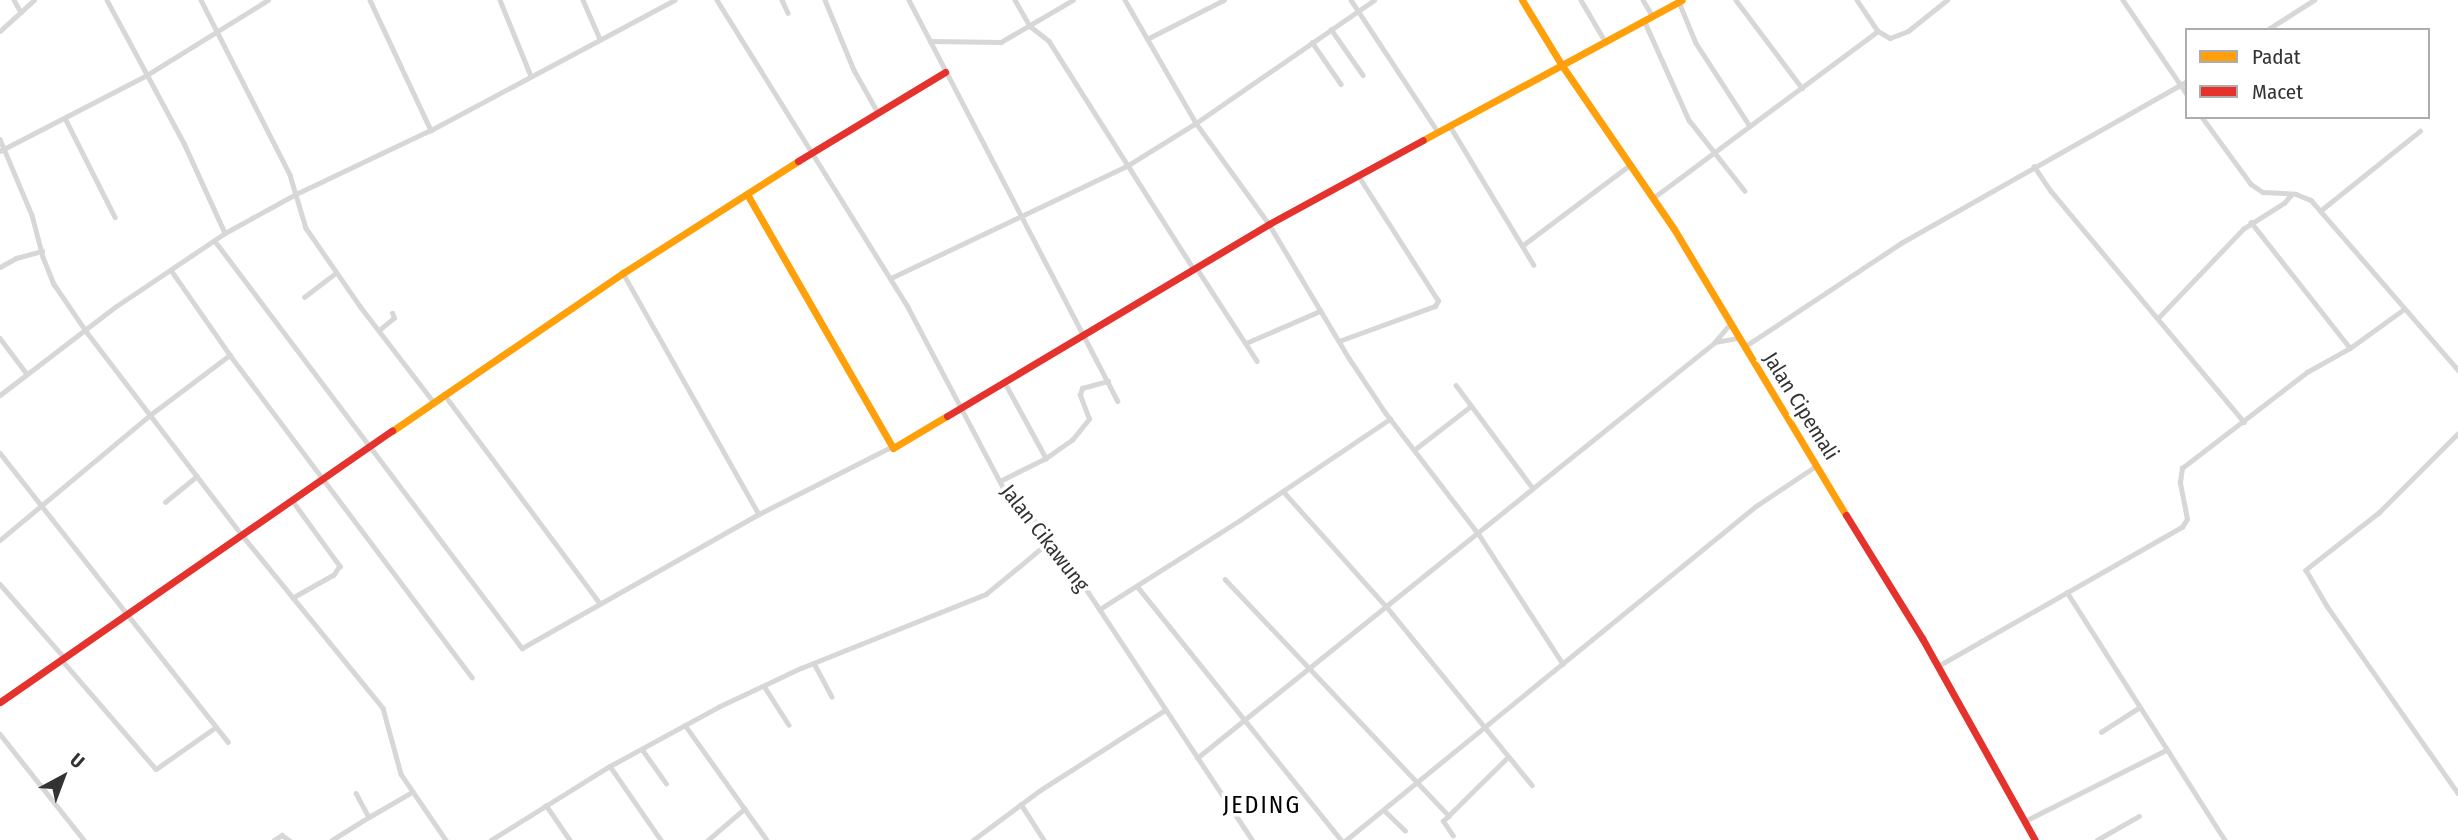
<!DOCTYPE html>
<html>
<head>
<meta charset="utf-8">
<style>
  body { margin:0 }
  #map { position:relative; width:2458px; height:840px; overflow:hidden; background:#fff; font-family:"Fira Sans Condensed",sans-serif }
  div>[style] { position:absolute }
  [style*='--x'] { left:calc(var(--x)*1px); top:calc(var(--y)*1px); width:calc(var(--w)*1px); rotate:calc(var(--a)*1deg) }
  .street>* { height:4.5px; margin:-2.25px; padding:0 2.25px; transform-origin:2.25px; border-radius:2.25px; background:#d7d7d7 }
  .slow>* { height:7px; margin:-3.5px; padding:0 3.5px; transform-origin:3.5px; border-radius:3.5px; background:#ff9f0a }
  .jam>* { height:7px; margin:-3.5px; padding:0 3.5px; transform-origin:3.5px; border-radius:3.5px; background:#e5322d }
  span { translate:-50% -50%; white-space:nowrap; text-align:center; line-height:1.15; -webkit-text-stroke:7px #fff; paint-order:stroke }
  .street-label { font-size:21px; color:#333 }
  .quarter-label { font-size:24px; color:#000; letter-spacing:2px }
  .legend { position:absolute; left:2185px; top:28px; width:245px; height:91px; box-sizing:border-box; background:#fff; border:2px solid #adadad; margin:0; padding:9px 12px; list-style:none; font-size:21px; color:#333 }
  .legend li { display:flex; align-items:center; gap:14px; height:35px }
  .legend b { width:35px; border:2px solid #adadad }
  .north { position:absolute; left:28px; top:742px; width:70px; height:70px; -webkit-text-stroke:5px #fff; paint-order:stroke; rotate:41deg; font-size:19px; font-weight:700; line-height:28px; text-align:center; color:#333 }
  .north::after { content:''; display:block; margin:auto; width:24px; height:32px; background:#333; clip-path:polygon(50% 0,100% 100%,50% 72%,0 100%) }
</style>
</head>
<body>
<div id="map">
  <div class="street">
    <div style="--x:14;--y:0;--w:14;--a:60"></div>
    <div style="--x:107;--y:0;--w:162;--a:61.7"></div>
    <div style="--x:184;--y:143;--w:99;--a:65.5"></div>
    <div style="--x:201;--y:0;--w:196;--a:63"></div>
    <div style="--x:290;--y:175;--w:55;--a:73.2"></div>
    <div style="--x:306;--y:228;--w:95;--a:55.3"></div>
    <div style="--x:360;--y:306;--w:120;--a:52.5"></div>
    <div style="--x:370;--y:0;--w:144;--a:64.9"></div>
    <div style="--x:500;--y:0;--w:82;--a:67.8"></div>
    <div style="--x:583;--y:0;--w:43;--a:66.4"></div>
    <div style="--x:717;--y:0;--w:362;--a:58.1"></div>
    <div style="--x:908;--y:307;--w:208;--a:62.2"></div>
    <div style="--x:1005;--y:491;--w:45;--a:45"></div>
    <div style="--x:1037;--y:523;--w:44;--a:50.5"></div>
    <div style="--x:1065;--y:557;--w:339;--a:56.5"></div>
    <div style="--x:782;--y:0;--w:14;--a:65"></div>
    <div style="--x:825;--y:0;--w:76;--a:67.5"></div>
    <div style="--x:854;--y:70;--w:47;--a:60.7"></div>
    <div style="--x:909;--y:0;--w:452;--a:62.5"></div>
    <div style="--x:1015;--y:0;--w:30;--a:60"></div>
    <div style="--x:1030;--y:26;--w:24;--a:38"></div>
    <div style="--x:1049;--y:41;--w:269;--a:57.6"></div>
    <div style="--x:1125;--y:0;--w:142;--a:60"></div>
    <div style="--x:1196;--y:123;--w:125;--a:54.1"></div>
    <div style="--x:1269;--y:224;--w:156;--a:59.2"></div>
    <div style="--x:1349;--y:358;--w:65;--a:56.3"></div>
    <div style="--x:1385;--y:412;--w:153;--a:52.5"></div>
    <div style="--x:1478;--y:533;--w:156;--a:57"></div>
    <div style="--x:1351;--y:0;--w:158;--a:56.6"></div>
    <div style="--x:1581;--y:0;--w:48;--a:59.7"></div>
    <div style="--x:1643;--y:0;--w:17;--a:59"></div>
    <div style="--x:1736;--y:0;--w:110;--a:53.1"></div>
    <div style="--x:1857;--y:0;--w:37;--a:56"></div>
    <div style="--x:1878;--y:31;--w:14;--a:30"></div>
    <div style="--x:1890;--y:38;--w:19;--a:-21"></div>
    <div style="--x:1908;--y:31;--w:50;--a:-38.5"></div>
    <div style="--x:2123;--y:0;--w:114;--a:55.8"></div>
    <div style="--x:1679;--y:2;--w:44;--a:67.5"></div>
    <div style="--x:1696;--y:43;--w:99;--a:57"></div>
    <div style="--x:1644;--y:20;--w:110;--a:65.8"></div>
    <div style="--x:1689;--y:120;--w:90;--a:51.7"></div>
    <div style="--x:1331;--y:29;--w:56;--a:55.2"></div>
    <div style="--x:2267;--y:30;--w:56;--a:-32.6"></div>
    <div style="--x:0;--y:31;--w:46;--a:-42.4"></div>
    <div style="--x:1147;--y:39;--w:86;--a:-26.9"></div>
    <div style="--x:930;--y:41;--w:71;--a:0.8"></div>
    <div style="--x:1001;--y:42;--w:83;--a:-30.3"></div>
    <div style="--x:1312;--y:42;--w:51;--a:55.4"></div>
    <div style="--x:2202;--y:117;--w:83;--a:53.8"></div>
    <div style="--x:2251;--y:184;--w:14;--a:34"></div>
    <div style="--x:2263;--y:192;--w:33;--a:3"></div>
    <div style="--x:2296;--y:194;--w:16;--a:22"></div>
    <div style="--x:2311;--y:200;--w:225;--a:49.1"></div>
    <div style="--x:65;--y:118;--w:111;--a:63.2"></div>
    <div style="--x:1450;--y:126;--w:162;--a:58.9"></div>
    <div style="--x:0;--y:139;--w:82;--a:67.2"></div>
    <div style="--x:32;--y:215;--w:43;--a:75.3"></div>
    <div style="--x:43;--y:257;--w:29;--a:68"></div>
    <div style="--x:54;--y:284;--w:57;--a:55.8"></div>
    <div style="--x:86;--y:331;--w:257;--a:52.6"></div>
    <div style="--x:242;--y:535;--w:223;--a:50.8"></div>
    <div style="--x:383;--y:708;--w:68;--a:74.7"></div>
    <div style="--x:401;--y:774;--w:80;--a:55.7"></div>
    <div style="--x:0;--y:151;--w:165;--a:-27.3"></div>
    <div style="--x:147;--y:75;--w:142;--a:-31.8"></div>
    <div style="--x:2034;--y:166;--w:30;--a:56"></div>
    <div style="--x:2051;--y:191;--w:301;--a:50.1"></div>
    <div style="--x:1653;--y:198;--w:280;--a:-36.6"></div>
    <div style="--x:2320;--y:211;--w:128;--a:-38.7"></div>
    <div style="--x:2251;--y:222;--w:160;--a:51.8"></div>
    <div style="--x:215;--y:241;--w:510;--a:52.97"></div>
    <div style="--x:522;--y:648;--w:272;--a:-29.5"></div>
    <div style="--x:759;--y:514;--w:148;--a:-26.9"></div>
    <div style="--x:1522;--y:246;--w:135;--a:-36.9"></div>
    <div style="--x:0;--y:267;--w:18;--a:-29"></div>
    <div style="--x:16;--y:258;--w:27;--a:-15"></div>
    <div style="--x:1196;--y:267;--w:112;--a:57"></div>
    <div style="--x:171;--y:270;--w:103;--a:55.2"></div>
    <div style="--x:230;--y:355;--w:403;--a:53.1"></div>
    <div style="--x:623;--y:273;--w:277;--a:60.6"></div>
    <div style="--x:891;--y:278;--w:261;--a:-25.4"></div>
    <div style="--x:1127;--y:166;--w:81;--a:-31.9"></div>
    <div style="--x:1196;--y:123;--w:216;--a:-34.6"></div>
    <div style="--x:304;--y:297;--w:40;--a:-37"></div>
    <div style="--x:2158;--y:318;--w:123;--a:-46.3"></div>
    <div style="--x:2243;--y:229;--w:49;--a:-32.4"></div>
    <div style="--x:2284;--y:203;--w:11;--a:-49"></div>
    <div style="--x:379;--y:330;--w:19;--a:-39"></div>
    <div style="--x:394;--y:318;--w:5;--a:-112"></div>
    <div style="--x:0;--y:338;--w:45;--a:53.1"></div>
    <div style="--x:1339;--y:341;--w:102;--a:-20"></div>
    <div style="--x:1435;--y:306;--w:6;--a:-59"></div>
    <div style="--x:1438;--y:301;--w:148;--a:-122.6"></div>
    <div style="--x:1715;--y:342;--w:22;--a:-10"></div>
    <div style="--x:1246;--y:343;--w:81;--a:-23.4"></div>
    <div style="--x:1744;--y:347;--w:188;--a:-33.5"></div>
    <div style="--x:1901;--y:243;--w:329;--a:-29.5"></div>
    <div style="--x:1004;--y:381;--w:88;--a:61.4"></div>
    <div style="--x:1456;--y:385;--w:127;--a:53.3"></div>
    <div style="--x:444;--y:394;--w:259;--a:53.3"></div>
    <div style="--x:0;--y:395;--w:145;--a:-37.4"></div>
    <div style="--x:115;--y:307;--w:133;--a:-33.9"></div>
    <div style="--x:225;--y:233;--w:81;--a:-28.8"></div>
    <div style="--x:296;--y:194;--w:149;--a:-25.4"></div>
    <div style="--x:431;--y:130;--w:276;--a:-28.1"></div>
    <div style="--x:2458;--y:434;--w:112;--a:135"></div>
    <div style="--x:2379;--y:513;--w:93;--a:142"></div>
    <div style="--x:2306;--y:570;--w:42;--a:59.7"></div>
    <div style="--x:2327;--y:606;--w:228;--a:55"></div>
    <div style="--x:1414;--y:450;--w:72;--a:-37.7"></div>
    <div style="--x:0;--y:453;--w:368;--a:51.7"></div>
    <div style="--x:1000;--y:481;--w:51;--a:-26.6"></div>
    <div style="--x:1046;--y:458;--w:32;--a:-35"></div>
    <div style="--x:1072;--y:440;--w:27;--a:-51"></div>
    <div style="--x:1089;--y:419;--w:26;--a:-111"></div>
    <div style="--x:1080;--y:395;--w:7;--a:-74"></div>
    <div style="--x:1082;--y:388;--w:27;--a:-15"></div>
    <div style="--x:1283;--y:491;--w:154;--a:48.2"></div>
    <div style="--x:1386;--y:606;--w:231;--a:50.8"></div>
    <div style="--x:292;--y:500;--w:82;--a:54"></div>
    <div style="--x:340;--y:566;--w:11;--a:124"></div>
    <div style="--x:334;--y:575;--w:47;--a:150.7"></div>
    <div style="--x:165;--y:502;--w:41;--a:-39.1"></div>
    <div style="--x:0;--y:540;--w:195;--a:-39.8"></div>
    <div style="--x:150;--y:415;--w:100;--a:-36.9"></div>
    <div style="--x:1225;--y:579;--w:326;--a:46.6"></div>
    <div style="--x:0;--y:584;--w:97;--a:48.8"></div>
    <div style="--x:1137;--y:586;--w:326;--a:51.2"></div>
    <div style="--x:2067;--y:592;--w:294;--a:57.5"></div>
    <div style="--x:1100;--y:609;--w:166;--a:-32.4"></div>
    <div style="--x:1240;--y:520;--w:181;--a:-34"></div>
    <div style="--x:61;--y:659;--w:145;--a:49.2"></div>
    <div style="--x:156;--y:769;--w:73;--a:-35"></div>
    <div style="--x:814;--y:663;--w:38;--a:62"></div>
    <div style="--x:1938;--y:666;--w:281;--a:-29.7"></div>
    <div style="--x:2182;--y:527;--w:9;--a:-58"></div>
    <div style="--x:2187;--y:519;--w:38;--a:-101"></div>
    <div style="--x:2180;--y:482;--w:14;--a:-82"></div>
    <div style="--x:2182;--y:468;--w:158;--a:-37.5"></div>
    <div style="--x:2307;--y:372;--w:49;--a:-29.2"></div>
    <div style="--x:2350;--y:348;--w:67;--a:-35.8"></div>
    <div style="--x:764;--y:686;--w:46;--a:57.3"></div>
    <div style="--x:685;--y:725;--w:141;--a:54.5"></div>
    <div style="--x:2101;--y:732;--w:46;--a:-32.7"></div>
    <div style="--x:0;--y:734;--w:135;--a:51.6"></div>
    <div style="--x:642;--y:749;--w:42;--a:54.8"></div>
    <div style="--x:1197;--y:758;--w:663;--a:-38.75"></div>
    <div style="--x:1714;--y:343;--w:23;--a:-50"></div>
    <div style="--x:610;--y:766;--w:90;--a:55.4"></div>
    <div style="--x:356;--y:793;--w:27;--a:62"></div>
    <div style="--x:369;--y:817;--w:50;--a:-30.2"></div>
    <div style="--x:1021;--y:804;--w:43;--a:57.4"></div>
    <div style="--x:546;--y:805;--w:42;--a:55.6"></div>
    <div style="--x:1385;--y:811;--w:28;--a:44"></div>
    <div style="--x:2025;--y:821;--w:158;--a:-26.7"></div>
    <div style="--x:1453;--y:836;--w:18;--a:-124"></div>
    <div style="--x:1443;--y:821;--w:91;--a:-44.6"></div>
    <div style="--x:274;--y:840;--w:9;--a:-32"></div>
    <div style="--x:282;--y:835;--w:9;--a:36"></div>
    <div style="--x:332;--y:840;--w:44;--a:-31.9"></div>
    <div style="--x:491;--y:840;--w:140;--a:-31.9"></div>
    <div style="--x:610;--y:766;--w:123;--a:-28.6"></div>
    <div style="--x:718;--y:707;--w:92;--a:-25.2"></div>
    <div style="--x:801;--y:668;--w:199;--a:-21.8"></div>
    <div style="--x:986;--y:594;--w:85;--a:-39.7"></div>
    <div style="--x:708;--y:840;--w:48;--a:-40.7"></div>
    <div style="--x:973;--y:840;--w:82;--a:-36.6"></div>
    <div style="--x:1039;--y:791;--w:150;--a:-32.7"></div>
    <div style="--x:1346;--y:840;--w:529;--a:-39.17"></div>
    <div style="--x:1756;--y:506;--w:72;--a:-33.7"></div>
    <div style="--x:2097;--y:840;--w:48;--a:-29.7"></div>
  </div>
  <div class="slow">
    <div style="--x:1522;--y:0;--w:75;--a:58.6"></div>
    <div style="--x:1561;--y:64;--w:200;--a:55.6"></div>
    <div style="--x:1674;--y:229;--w:334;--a:59"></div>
    <div style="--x:1423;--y:140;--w:294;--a:-28.4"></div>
    <div style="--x:747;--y:194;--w:293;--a:60.1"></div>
    <div style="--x:893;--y:448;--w:63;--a:-30.7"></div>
    <div style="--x:392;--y:431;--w:280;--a:-34.4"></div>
    <div style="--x:623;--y:273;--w:208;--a:-32.6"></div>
  </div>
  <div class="jam">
    <div style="--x:798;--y:161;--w:172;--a:-31.2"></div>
    <div style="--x:947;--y:416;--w:375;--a:-30.8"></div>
    <div style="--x:1269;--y:224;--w:175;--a:-28.6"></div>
    <div style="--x:1846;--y:515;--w:145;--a:58.3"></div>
    <div style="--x:1922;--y:638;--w:231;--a:60.8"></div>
    <div style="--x:0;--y:702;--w:477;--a:-34.7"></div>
  </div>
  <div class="street-label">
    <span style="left:1801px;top:406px;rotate:58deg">Jalan Cipemali</span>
    <span style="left:1045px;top:538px;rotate:52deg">Jalan Cikawung</span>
  </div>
  <div class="quarter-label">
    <span style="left:1262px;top:806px">JEDING</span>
  </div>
  <ul class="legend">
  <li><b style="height:9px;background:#ff9f0a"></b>Padat</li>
  <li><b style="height:9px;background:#e5322d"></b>Macet</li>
  </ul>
  <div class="north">U</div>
</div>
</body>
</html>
